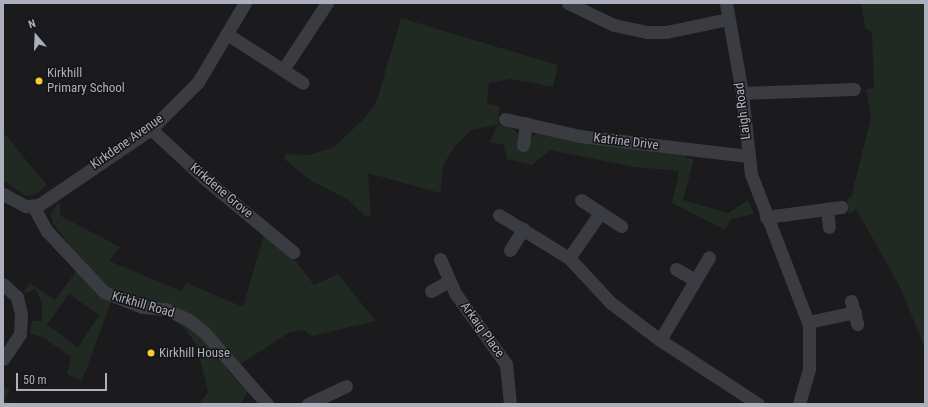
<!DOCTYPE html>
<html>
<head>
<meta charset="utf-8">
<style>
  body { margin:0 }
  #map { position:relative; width:928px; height:407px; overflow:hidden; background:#1b1a1d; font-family:"Roboto Condensed",sans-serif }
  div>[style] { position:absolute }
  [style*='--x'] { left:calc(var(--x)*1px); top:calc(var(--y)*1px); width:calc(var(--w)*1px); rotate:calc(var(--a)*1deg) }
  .green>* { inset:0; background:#202922 }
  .minor>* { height:13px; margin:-6.5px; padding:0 6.5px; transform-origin:6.5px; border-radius:6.5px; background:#3b3c42 }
  .dots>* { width:11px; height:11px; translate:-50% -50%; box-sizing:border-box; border:2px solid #161518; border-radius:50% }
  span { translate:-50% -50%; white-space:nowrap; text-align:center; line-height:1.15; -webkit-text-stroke:3px #161518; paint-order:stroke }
  .poi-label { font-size:13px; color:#acb0bd }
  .left { translate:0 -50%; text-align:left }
  .street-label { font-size:13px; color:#acb0bd }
  .frame { position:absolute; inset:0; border:4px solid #acb0bd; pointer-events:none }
  .north { position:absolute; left:16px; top:16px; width:40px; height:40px; -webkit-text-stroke:3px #161518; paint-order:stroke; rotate:341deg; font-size:11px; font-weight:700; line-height:16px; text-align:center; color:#acb0bd }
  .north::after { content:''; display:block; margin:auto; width:14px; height:18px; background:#acb0bd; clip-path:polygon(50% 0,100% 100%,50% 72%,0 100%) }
  .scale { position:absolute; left:16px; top:373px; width:91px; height:18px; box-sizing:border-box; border:2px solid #acb0bd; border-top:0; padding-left:5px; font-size:12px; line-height:14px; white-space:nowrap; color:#acb0bd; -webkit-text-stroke:3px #161518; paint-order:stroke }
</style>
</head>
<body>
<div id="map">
  <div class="green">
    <div style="clip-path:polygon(861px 3px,925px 3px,925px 348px,900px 287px,856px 209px,849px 214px,847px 198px,851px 197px,871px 117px,866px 89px,874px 88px,872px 32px,865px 28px)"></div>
    <div style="clip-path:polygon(401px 18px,558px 65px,553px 87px,511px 79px,489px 83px,487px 104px,499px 106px,498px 125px,511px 126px,518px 134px,530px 138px,539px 131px,686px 153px,686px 158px,694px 159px,683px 200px,728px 213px,748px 200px,754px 214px,731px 219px,725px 230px,672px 203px,679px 171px,634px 167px,551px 150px,532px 165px,507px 159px,503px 144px,490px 143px,497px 125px,471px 130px,455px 146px,444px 164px,440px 193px,368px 173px,371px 217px,365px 216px,347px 199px,312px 181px,284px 159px,286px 154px,309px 155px,334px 147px,365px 118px,377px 100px)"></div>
    <div style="clip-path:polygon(3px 132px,47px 185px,34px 195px,26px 196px,3px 180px)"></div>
    <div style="clip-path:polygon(59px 202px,61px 216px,120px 247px,109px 261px,181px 291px,187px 283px,243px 307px,264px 234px,289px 252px,314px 285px,338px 274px,376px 321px,312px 336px,303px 330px,288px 333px,236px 367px,213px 335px,102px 285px,53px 224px,50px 214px)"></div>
    <div style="clip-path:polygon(evenodd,80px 266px,103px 293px,169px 314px,208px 341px,230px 373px,248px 391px,241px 404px,199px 404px,208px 392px,196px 344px,185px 329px,171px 318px,111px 302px,82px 381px,67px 374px,71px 357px,43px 337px,30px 334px,32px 321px,42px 321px,42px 303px,35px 289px,26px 293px,24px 291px,30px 283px,55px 300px,80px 266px,69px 294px,99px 315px,78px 347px,47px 325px,69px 294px)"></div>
    <div style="clip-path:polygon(3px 385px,10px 391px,4px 400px,11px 404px,3px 404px)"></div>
  </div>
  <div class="minor">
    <div style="--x:568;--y:3;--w:51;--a:25.6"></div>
    <div style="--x:614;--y:25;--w:33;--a:12"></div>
    <div style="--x:646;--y:32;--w:20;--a:0"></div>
    <div style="--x:666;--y:32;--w:63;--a:-11.8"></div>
    <div style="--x:726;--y:3;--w:91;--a:79.9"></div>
    <div style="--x:742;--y:93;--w:81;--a:83.7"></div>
    <div style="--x:751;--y:174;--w:162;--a:69"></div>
    <div style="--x:809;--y:325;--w:44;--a:90"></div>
    <div style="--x:809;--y:369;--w:36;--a:106"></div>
    <div style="--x:227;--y:34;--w:90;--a:32.8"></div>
    <div style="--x:284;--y:68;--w:78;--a:-56.5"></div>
    <div style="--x:742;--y:93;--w:112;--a:-2"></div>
    <div style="--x:505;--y:119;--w:77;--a:12.8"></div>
    <div style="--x:580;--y:136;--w:169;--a:6.8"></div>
    <div style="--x:151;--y:129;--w:72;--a:42.8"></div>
    <div style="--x:204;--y:178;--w:116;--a:39.7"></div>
    <div style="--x:523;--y:145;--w:22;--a:-82"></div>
    <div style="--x:3;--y:194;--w:26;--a:28"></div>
    <div style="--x:26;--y:206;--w:13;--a:-4"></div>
    <div style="--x:39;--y:205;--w:135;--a:-34.2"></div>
    <div style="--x:151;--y:129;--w:66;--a:-45"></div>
    <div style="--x:198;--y:82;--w:92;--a:-59.3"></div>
    <div style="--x:581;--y:200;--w:48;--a:33"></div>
    <div style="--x:33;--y:206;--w:29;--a:61"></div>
    <div style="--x:47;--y:231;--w:83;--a:46.9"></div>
    <div style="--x:104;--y:292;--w:41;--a:21.5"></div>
    <div style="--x:142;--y:307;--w:24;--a:5"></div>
    <div style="--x:166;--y:309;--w:25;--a:26"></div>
    <div style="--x:189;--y:320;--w:19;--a:39"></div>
    <div style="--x:204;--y:332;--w:96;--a:48.8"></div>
    <div style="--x:827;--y:209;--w:18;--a:84"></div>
    <div style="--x:499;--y:215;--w:82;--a:31.6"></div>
    <div style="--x:569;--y:258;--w:62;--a:47"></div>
    <div style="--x:611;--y:303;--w:61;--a:37.1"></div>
    <div style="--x:660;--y:340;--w:117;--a:33.1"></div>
    <div style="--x:766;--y:217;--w:76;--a:-7.6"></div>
    <div style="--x:510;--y:250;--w:25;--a:-58"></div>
    <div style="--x:569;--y:258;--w:55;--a:-55.4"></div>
    <div style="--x:440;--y:259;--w:37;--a:66"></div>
    <div style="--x:455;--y:293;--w:87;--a:54.3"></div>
    <div style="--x:506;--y:364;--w:40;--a:84.3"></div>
    <div style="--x:676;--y:269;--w:22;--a:30"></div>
    <div style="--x:3;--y:284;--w:19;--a:43"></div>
    <div style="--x:17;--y:297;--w:18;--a:77"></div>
    <div style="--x:21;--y:315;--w:19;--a:93"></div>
    <div style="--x:20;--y:334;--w:30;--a:124"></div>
    <div style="--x:431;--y:291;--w:21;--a:-29"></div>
    <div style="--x:851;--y:301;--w:24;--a:75"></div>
    <div style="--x:808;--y:322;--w:48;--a:-12"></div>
    <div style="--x:660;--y:340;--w:96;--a:-59.4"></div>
    <div style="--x:308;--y:404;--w:42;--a:-25.3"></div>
  </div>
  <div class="dots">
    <div style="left:39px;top:81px;background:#fccb33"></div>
    <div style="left:151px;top:353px;background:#fccb33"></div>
  </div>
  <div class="poi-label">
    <span class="left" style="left:47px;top:81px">Kirkhill<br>Primary School</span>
    <span class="left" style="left:159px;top:353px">Kirkhill House</span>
  </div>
  <div class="street-label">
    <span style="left:743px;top:111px;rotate:-97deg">Laigh Road</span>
    <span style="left:127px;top:142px;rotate:-35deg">Kirkdene Avenue</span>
    <span style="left:626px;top:142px;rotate:7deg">Katrine Drive</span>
    <span style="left:221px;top:191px;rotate:40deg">Kirkdene Grove</span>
    <span style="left:143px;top:305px;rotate:16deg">Kirkhill Road</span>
    <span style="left:482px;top:330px;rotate:54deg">Arkaig Place</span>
  </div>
  <div class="frame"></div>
  <div class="north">N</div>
  <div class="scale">50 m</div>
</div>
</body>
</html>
